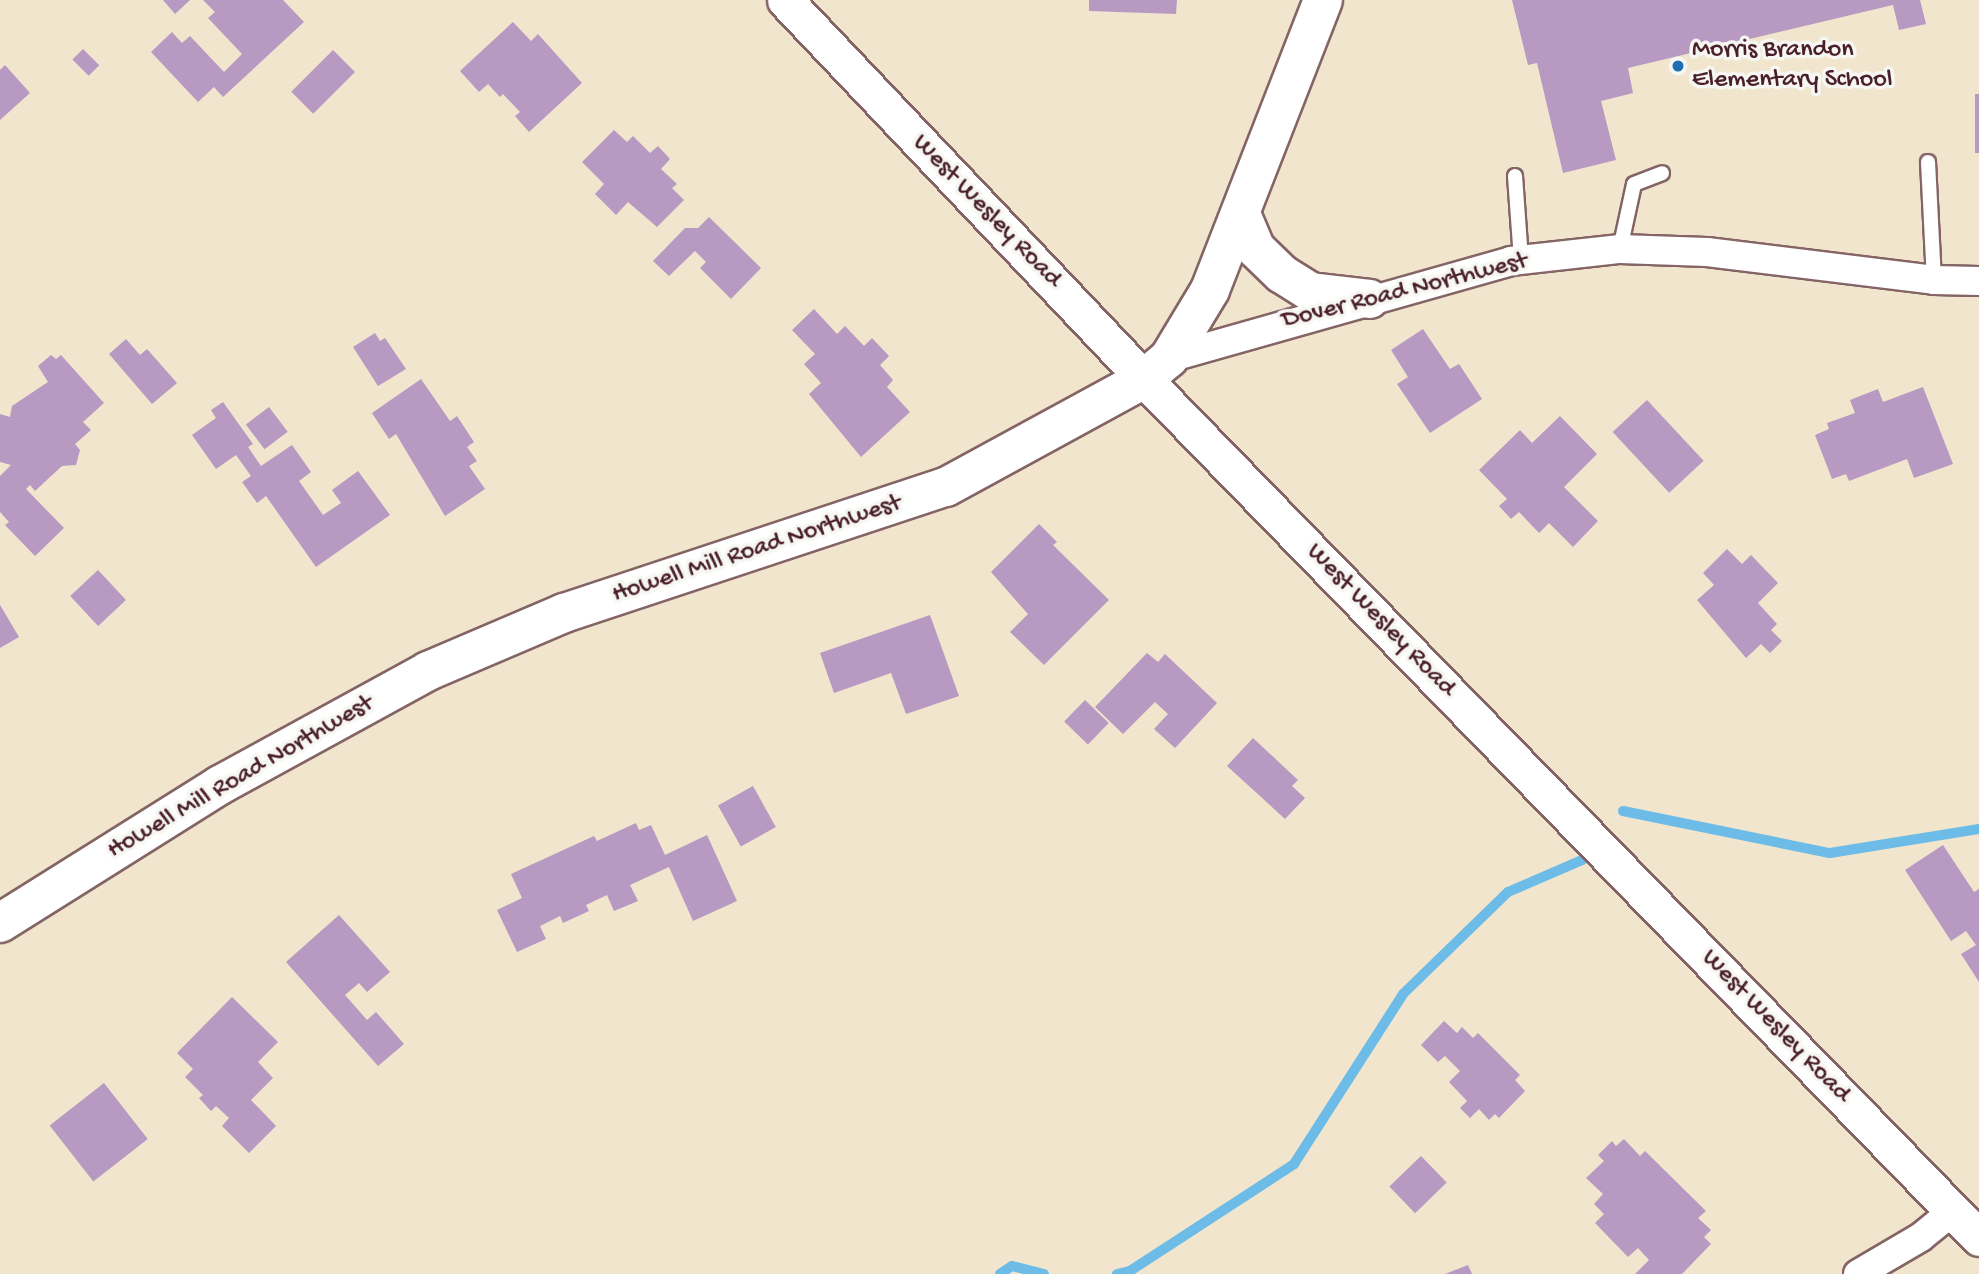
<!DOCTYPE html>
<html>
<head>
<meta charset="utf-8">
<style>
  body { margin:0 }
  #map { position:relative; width:1979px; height:1274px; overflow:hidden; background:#f1e5ce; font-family:"Gochi Hand",sans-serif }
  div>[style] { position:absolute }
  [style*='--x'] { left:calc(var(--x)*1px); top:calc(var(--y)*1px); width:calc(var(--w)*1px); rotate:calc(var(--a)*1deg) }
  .stream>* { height:10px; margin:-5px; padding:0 5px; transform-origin:5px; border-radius:5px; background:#6cbce7 }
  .building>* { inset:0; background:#b799c1; transform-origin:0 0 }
  .roads { filter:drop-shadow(2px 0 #846464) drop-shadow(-2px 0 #846464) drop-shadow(0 2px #846464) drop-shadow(0 -2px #846464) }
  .service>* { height:14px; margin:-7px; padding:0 7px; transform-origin:7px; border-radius:7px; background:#fff }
  .minor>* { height:28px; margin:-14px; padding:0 14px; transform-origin:14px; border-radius:14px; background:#fff }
  .tertiary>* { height:35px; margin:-17.5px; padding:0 17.5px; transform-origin:17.5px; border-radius:17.5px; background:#fff }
  .secondary>* { height:38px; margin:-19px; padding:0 19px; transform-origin:19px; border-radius:19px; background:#fff }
  .dots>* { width:19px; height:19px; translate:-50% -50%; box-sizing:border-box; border:4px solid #f6f6f2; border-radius:50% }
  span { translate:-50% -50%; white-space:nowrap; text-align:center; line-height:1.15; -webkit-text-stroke:7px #f6f6f2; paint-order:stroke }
  .poi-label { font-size:26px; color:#4a1f2b }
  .left { translate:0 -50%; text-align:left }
  .street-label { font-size:26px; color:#4a1f2b }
</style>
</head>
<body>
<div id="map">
  <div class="stream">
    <div style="--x:1623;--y:811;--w:211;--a:11.5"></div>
    <div style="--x:1830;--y:853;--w:151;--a:-9.2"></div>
    <div style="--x:1000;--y:1274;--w:14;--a:-34"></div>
    <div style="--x:1012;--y:1266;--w:33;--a:14"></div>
    <div style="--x:1117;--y:1274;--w:13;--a:-13"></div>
    <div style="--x:1130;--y:1271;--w:196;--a:-33.1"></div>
    <div style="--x:1294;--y:1164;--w:202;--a:-57.3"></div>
    <div style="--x:1403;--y:994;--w:146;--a:-44.2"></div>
    <div style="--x:1508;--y:892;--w:81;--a:-23.4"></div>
  </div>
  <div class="building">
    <div style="clip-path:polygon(163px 0,190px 0,175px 14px)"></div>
    <div style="clip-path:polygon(203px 0,283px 0,304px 22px,223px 97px,214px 87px,198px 102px,151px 52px,172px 32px,182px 43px,190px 36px,224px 72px,242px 54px,208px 18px,215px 12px)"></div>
    <div style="clip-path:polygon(1089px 0,1177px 0,1176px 14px,1089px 11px)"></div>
    <div style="clip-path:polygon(1512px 0,1920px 0,1926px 24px,1899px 30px,1893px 5px,1628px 68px,1633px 93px,1601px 101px,1616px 160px,1563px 173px,1537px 63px,1528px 65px)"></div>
    <div style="clip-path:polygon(513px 22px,531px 41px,538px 34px,582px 83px,529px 132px,515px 116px,520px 112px,503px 94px,500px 97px,488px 84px,479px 92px,460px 71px)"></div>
    <div style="left:83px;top:49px;width:23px;height:15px;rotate:45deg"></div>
    <div style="left:333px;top:50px;width:31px;height:59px;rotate:45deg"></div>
    <div style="clip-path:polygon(5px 65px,30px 93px,0 120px,0 70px)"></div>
    <div style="left:1975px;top:94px;width:4px;height:59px"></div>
    <div style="clip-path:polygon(614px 130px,627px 142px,633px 136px,650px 153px,658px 146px,670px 159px,661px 169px,677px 184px,672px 188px,684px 200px,657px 227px,628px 202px,616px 215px,595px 194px,604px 184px,582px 162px)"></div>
    <div style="clip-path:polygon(709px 217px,761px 268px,731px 299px,700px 268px,706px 262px,695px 251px,669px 276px,653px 261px,685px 228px,698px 228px)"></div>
    <div style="clip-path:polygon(814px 309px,837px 334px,845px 326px,864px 346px,872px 338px,889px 356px,880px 365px,893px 380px,887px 387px,910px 412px,861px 457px,809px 394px,821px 383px,804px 364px,815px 354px,792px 330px)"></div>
    <div style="clip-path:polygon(1423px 329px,1450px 369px,1459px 364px,1482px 399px,1430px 433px,1397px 384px,1408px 377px,1391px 350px)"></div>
    <div style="clip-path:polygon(375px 333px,380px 341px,385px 338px,406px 369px,378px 386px,353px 347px)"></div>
    <div style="clip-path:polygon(126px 339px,140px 355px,147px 349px,177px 383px,152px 404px,109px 354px)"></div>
    <div style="clip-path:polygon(51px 355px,56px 359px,61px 355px,104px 403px,83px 422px,91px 430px,75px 444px,80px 450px,76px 465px,62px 466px,35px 491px,30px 485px,26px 489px,64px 528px,35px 556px,5px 525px,9px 522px,0 512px,0 476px,11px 465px,0 462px,0 414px,10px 417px,12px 406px,48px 382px,38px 366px)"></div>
    <div style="clip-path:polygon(421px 379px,450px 421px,457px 416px,474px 442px,467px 447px,477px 461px,469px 466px,485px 489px,445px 516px,396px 434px,389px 439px,372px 413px)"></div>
    <div style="clip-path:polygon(1923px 387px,1953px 464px,1914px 478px,1907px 459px,1849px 481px,1846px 474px,1832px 479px,1815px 435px,1829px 429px,1827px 423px,1855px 413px,1850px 400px,1878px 389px,1883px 402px)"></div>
    <div style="left:1647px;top:400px;width:83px;height:47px;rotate:47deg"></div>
    <div style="clip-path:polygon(223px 402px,253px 444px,248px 447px,261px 466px,292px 445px,311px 472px,299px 481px,323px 515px,341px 503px,332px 490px,358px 471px,390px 515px,316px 567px,266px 496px,257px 503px,242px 482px,251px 476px,236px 455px,216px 469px,192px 435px,216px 418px,211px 410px)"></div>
    <div style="left:269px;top:407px;width:31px;height:29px;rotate:53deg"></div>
    <div style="clip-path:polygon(1560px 416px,1597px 454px,1564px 487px,1598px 521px,1573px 547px,1549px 523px,1539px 533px,1519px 512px,1511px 519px,1499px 506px,1507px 499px,1479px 470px,1520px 430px,1532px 443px)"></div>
    <div style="clip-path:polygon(1039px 524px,1057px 542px,1053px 545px,1109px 600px,1044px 665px,1010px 632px,1028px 614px,991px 572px)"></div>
    <div style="clip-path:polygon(1727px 549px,1742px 564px,1751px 555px,1778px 583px,1758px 603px,1777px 624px,1771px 630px,1782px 641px,1770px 653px,1761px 644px,1746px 658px,1697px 600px,1714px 585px,1703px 573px)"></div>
    <div style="left:98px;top:570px;width:41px;height:38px;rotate:47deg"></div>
    <div style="clip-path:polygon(0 605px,19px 637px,0 648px)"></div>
    <div style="clip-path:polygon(930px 615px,959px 696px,906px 714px,891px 673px,834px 693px,820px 653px)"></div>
    <div style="clip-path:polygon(1147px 653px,1158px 662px,1165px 654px,1217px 703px,1175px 748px,1154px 729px,1168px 714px,1155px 702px,1123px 734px,1095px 707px)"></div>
    <div style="left:1085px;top:700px;width:33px;height:30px;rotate:44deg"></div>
    <div style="clip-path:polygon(1253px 738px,1298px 780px,1292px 786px,1305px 798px,1285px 819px,1227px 766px)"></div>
    <div style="left:753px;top:786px;width:47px;height:40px;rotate:61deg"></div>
    <div style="clip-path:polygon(636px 823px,639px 830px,651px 825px,665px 855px,707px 835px,737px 901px,693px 921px,669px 867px,630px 885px,638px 901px,614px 911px,607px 895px,586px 905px,589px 911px,563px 923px,560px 916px,540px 926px,546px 939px,517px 952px,497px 910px,522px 898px,511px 874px,594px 836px,597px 841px)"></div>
    <div style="clip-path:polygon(1943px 845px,1974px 892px,1979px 889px,1979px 982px,1961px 954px,1976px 945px,1966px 931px,1951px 941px,1905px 870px)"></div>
    <div style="clip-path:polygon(339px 915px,390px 972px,367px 992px,359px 983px,345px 995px,367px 1020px,376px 1012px,404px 1044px,378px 1066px,286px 962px)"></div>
    <div style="clip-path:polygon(232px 997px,278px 1042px,258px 1062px,273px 1078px,251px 1100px,276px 1126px,249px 1153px,222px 1126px,229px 1118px,216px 1106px,211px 1111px,199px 1098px,203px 1095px,185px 1077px,193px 1069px,177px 1053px)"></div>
    <div style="clip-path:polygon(1444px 1021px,1457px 1033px,1462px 1027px,1473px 1038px,1478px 1033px,1520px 1075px,1515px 1080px,1525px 1091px,1499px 1118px,1495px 1114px,1489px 1120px,1479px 1109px,1470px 1118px,1460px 1108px,1467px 1101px,1449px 1082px,1460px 1071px,1445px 1056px,1438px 1062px,1421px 1045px)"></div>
    <div style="left:104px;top:1083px;width:71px;height:69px;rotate:52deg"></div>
    <div style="clip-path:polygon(1624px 1139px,1640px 1156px,1645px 1151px,1706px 1211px,1698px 1218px,1711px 1230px,1704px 1237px,1711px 1244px,1682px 1274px,1635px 1274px,1649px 1260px,1638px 1248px,1628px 1257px,1595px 1223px,1604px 1214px,1594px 1204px,1603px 1194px,1586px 1178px,1604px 1161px,1598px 1155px,1612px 1141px,1616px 1146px)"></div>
    <div style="left:1421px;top:1156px;width:37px;height:44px;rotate:46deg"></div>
    <div style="clip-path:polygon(1468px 1265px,1472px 1274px,1445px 1274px)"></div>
  </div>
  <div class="roads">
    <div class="service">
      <div style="--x:1928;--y:162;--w:118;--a:87.1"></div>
      <div style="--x:1515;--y:176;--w:84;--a:85.9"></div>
      <div style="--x:1620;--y:249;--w:66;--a:-77.8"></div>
      <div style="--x:1634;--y:184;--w:30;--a:-21"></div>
    </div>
    <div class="minor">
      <div style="--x:1169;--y:358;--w:355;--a:-15.8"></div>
      <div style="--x:1511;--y:261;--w:110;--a:-6.3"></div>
      <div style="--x:1620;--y:249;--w:87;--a:2"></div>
      <div style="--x:1707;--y:252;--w:229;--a:7"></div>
      <div style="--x:1934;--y:280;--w:45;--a:1.3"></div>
      <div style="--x:1858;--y:1274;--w:73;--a:-30.4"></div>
      <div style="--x:1921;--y:1237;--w:41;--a:-39.1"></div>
    </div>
    <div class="tertiary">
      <div style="--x:785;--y:0;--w:522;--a:46.55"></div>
      <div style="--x:1144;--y:379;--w:1198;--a:45.81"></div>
    </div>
    <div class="secondary">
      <div style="--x:1241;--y:214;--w:38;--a:67"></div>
      <div style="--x:1256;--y:249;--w:36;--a:44"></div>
      <div style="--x:1282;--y:274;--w:34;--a:32"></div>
      <div style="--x:1311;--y:292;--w:59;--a:6.8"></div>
      <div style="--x:0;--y:923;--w:260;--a:-32.1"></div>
      <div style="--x:220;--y:785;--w:237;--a:-28.7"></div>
      <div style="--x:428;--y:671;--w:148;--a:-23.1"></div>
      <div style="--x:564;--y:613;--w:402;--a:-18.3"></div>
      <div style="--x:946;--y:487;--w:226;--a:-28.6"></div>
      <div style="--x:1144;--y:379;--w:33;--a:-40"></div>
      <div style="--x:1169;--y:358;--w:79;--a:-58.9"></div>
      <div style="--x:1210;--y:290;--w:311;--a:-68.7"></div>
    </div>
  </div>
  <div class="dots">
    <div style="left:1678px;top:66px;background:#1f6fb2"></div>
  </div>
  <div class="poi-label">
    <span class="left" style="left:1692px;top:66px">Morris Brandon<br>Elementary School</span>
  </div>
  <div class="street-label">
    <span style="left:986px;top:212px;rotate:46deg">West Wesley Road</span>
    <span style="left:1405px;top:292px;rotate:-14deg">Dover Road Northwest</span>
    <span style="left:757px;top:550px;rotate:-18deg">Howell Mill Road Northwest</span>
    <span style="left:1380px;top:621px;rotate:46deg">West Wesley Road</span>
    <span style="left:241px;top:778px;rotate:-30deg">Howell Mill Road Northwest</span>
    <span style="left:1775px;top:1027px;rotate:46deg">West Wesley Road</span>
  </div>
</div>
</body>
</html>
